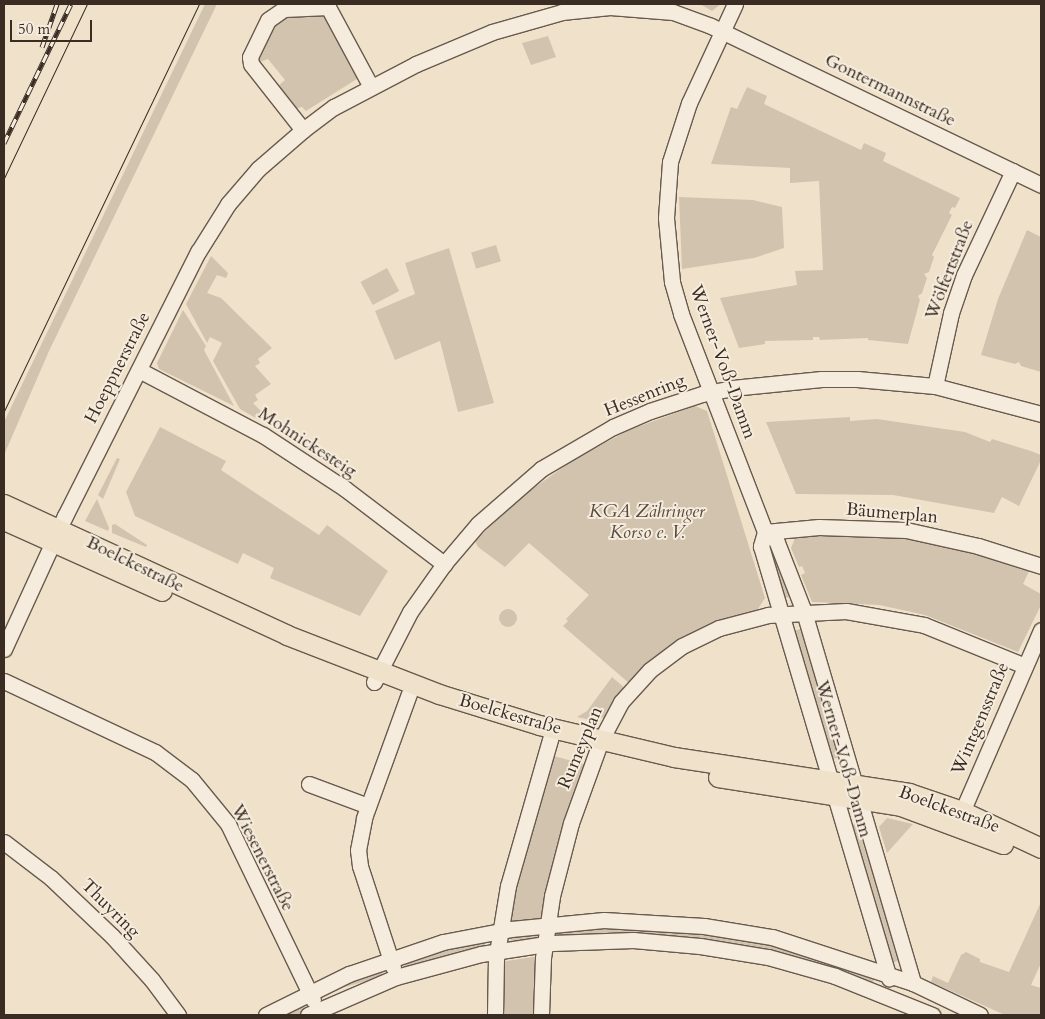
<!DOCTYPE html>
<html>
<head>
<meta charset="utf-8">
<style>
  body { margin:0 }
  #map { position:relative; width:1045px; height:1019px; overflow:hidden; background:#f0e2ca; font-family:Cardo,serif }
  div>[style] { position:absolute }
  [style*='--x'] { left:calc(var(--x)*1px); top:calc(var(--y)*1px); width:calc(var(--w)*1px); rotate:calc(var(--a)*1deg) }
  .green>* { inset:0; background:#d1c3ae; transform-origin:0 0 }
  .round { border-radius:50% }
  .roads { filter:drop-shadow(1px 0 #685a4d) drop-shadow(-1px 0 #685a4d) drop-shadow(0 1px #685a4d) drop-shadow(0 -1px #685a4d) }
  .minor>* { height:15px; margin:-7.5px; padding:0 7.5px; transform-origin:7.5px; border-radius:7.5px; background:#f5ecdd }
  .major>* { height:19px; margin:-9.5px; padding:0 9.5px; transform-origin:9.5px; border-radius:9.5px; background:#f0e2ca }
  .tram>* { height:1px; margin:-0.5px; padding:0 0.5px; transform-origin:0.5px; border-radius:0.5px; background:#3a2c23 }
  .rail>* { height:5px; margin-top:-2.5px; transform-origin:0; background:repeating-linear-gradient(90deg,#f5ecdd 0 9px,#3a2c23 0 18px); box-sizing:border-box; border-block:1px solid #3a2c23 }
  span { translate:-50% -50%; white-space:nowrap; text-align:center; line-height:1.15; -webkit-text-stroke:4px #f5ecdd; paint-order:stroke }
  .street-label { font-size:18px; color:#3a2c23 }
  .park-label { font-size:18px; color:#584a3f; font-style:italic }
  .frame { position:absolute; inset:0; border:5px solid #3a2c23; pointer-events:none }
  .scale { position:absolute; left:10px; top:20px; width:82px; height:22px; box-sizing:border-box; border:2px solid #3a2c23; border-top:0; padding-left:6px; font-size:15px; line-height:18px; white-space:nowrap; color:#3a2c23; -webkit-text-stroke:4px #f5ecdd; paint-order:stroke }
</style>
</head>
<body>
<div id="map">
  <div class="green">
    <div style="clip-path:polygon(205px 4px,217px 4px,49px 351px,4px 455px,4px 422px)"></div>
    <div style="clip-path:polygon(700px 4px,721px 4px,712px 11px)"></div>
    <div style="clip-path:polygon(323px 11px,360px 77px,306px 111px,302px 107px,293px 109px,276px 88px,285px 80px,268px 59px,257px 63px,255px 57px,269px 23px,285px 12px)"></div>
    <div style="clip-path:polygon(548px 36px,556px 57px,531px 65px,522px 43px)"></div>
    <div style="clip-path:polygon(747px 87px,767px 96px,764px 104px,861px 150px,864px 143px,886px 153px,883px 161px,960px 198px,955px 208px,952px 207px,949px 213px,952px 215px,932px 255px,934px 257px,929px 272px,924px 274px,927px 278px,922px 293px,918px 296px,920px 300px,908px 344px,868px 340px,868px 338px,820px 340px,819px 337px,813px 337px,813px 340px,765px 341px,765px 344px,739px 348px,720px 298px,797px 285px,795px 271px,823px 270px,819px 181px,790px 183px,790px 168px,711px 164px,731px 107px,737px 109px)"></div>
    <div style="clip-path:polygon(679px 197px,753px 200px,782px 207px,784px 248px,754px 258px,682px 269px)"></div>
    <div style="clip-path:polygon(1027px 230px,1041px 237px,1041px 372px,1021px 366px,1019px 362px,1015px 364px,981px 355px,998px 299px)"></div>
    <div style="left:496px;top:245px;width:17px;height:26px;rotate:73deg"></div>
    <div style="clip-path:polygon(449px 248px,494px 403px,458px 412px,440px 341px,395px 360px,375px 311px,415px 294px,405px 263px)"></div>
    <div style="clip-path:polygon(211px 256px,228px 273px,226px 278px,217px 275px,207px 293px,221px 298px,272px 348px,258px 359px,260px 363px,255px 366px,271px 384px,255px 395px,258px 400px,253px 403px,266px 416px,261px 421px,240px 409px,213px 361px,222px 343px,210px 337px,207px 343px,186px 304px)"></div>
    <div style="left:387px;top:268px;width:26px;height:30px;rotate:62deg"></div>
    <div style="clip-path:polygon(183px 310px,206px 346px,204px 350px,234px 406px,159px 369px,157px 363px)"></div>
    <div style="clip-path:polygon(695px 406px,707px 411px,765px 598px,756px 612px,630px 684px,563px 626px,568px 621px,566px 619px,589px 595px,529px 543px,505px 567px,478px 547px,475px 541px,521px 497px,572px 461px,629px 430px)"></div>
    <div style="clip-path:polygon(850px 417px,850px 421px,877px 419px,965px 432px,990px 442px,992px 439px,1031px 451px,1041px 455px,1041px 460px,1019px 506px,1002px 497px,994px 513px,893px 495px,796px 494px,766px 422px)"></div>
    <div style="clip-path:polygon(160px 427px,226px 461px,221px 470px,319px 535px,327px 525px,388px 571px,360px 616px,270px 578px,274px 568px,243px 553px,238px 564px,135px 516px,126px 492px)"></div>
    <div style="clip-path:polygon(117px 458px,120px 459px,103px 499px,98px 495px)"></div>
    <div style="clip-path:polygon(97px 499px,109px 528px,108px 531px,85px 521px)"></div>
    <div style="clip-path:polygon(115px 524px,147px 545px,146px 547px,112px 533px,112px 525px)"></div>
    <div style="clip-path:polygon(797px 533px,894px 533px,1031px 567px,1023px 584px,1041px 594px,1041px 605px,1018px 652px,925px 615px,879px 605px,812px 602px,801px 575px,805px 573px,802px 566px,799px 567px,791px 548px)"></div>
    <div style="clip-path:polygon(769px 540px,793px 596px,781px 599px,766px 543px)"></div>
    <div class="round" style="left:499px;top:609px;width:18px;height:18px"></div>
    <div style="left:804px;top:628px;width:134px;height:14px;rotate:74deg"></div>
    <div style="clip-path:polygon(612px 677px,626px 689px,607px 717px,590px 720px,577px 717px,587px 711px)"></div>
    <div style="left:550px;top:755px;width:38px;height:170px;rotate:15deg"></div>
    <div style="clip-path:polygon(887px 818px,913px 824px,887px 853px,879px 827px)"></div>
    <div style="clip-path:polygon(850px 823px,857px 825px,901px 960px,888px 964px)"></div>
    <div style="clip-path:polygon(1041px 902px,1041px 963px,1031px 985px,1041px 988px,1041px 1015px,1005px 1015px,931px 982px,933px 976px,948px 983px,961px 955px,966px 952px,980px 959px,980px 962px,1009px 972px)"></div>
    <div style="clip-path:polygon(592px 925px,744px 936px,876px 974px,872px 985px,800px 961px,555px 939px,554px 928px)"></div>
    <div style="left:538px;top:930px;width:11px;height:28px;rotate:85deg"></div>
    <div style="clip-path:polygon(484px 938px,486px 948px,406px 969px,402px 958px)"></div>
    <div style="clip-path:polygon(540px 956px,538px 1015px,499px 1015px,500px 962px)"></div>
    <div style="left:380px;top:966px;width:11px;height:63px;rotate:75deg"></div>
    <div style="clip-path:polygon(300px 1001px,306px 1011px,297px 1015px,275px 1015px)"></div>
  </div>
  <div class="roads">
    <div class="minor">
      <div style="--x:735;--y:4;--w:109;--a:114.9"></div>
      <div style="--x:689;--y:103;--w:62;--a:107.9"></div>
      <div style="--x:670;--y:162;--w:56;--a:94.1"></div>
      <div style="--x:666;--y:218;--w:64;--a:84.6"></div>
      <div style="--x:672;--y:282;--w:33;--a:74"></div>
      <div style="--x:681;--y:314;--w:234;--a:68.9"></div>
      <div style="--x:765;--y:532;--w:14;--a:36"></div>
      <div style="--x:776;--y:540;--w:77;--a:68.7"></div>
      <div style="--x:804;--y:612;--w:387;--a:73.6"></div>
      <div style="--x:303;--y:130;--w:84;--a:-128.2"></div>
      <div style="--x:251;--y:64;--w:7;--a:-98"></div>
      <div style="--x:250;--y:57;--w:41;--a:-64.1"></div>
      <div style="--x:268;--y:20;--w:19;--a:-35"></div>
      <div style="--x:284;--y:9;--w:44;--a:-2.6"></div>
      <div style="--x:328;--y:7;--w:91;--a:61.7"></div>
      <div style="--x:139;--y:370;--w:140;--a:27.7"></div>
      <div style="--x:263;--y:435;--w:97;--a:33.2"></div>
      <div style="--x:344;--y:488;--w:126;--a:37.2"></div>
      <div style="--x:935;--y:386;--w:75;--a:-77.6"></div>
      <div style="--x:951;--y:313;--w:40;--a:-71.1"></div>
      <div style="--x:964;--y:275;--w:115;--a:-64.8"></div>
      <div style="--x:765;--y:532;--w:15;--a:106"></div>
      <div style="--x:761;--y:546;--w:451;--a:73.5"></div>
      <div style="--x:765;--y:532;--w:54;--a:-5.3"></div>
      <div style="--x:819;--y:527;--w:87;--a:2"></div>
      <div style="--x:906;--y:530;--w:74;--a:12.5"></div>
      <div style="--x:978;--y:546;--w:66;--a:17.6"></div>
      <div style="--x:4;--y:649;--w:146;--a:-65.4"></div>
      <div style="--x:65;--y:516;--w:296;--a:-63.3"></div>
      <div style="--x:198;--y:252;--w:57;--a:-58"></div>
      <div style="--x:228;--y:204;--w:46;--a:-49.4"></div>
      <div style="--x:258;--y:169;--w:60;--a:-40.9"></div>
      <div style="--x:303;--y:130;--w:39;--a:-37"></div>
      <div style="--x:334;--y:107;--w:93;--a:-27.7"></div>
      <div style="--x:416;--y:64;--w:82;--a:-22.8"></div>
      <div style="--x:492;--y:32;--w:73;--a:-15.9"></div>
      <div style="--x:562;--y:12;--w:48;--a:-5.9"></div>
      <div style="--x:610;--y:7;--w:63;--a:4.5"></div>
      <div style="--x:673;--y:12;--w:40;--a:20.2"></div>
      <div style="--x:711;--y:26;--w:366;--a:25.7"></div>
      <div style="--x:4;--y:681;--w:167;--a:25.2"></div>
      <div style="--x:155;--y:752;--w:46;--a:37.1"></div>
      <div style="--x:192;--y:780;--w:57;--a:50.7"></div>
      <div style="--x:228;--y:824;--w:195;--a:64.2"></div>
      <div style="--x:374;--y:682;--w:79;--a:-62.8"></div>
      <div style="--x:410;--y:612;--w:59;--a:-54.7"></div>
      <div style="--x:444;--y:564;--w:52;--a:-49.6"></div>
      <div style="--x:478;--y:524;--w:84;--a:-41.1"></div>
      <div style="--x:541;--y:469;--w:83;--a:-30.3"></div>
      <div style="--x:613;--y:427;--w:40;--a:-23.4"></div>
      <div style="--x:650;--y:411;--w:55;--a:-18.1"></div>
      <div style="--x:702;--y:394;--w:31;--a:-11"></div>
      <div style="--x:732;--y:388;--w:90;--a:-5.7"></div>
      <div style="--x:822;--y:379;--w:35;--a:0"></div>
      <div style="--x:857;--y:379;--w:78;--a:5.1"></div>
      <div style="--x:935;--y:386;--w:110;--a:14.8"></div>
      <div style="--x:309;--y:784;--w:63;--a:20.4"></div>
      <div style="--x:958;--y:821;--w:208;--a:-66.5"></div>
      <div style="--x:4;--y:842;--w:59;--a:37.5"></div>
      <div style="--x:51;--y:878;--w:84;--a:43.6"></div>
      <div style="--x:112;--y:936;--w:59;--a:47.7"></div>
      <div style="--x:152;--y:980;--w:44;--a:53.4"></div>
      <div style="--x:393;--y:967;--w:106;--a:-108.1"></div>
      <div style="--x:360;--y:866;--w:16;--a:-97"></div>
      <div style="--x:358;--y:850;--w:33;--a:-79"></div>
      <div style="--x:364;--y:818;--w:132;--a:-70.1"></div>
      <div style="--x:266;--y:1015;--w:93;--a:-26.3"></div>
      <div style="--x:349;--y:974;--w:99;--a:-18.8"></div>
      <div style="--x:443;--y:942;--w:69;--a:-10.8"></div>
      <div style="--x:511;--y:929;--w:93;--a:-5.5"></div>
      <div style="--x:604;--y:920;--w:100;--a:3.4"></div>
      <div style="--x:704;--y:926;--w:69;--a:9.2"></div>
      <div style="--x:772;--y:937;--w:148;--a:18.1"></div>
      <div style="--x:913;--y:983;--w:74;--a:25.5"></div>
      <div style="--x:308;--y:1015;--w:96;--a:-23.4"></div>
      <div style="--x:396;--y:977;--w:88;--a:-15.1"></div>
      <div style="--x:481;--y:954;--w:72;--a:-8.8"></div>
      <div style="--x:552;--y:943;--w:81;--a:-2.1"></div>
      <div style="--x:633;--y:940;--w:67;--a:5.1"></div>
      <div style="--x:700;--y:946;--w:69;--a:9.2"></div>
      <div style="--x:768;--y:957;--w:70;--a:15.8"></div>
      <div style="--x:835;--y:976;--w:105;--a:21.9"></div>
      <div style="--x:495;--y:1015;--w:56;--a:-89"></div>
      <div style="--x:496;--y:959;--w:74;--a:-80.7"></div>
      <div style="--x:508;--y:886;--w:163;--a:-74"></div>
      <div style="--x:541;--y:1015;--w:57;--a:-88"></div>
      <div style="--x:543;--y:958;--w:63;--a:-81.7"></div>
      <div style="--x:552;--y:896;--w:75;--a:-75.4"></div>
      <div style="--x:571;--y:823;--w:88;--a:-70.1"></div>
      <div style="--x:601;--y:740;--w:43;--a:-62.2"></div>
      <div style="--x:621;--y:702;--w:43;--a:-47.8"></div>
      <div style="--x:650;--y:670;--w:40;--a:-37"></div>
      <div style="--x:682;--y:646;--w:41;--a:-25.9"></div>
      <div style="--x:719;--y:628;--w:51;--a:-14.9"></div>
      <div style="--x:768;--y:615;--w:78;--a:-2.9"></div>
      <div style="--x:846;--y:611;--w:79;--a:10.2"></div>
      <div style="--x:924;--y:625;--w:109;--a:22.1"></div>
    </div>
    <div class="major">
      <div style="--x:4;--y:504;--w:312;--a:24.8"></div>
      <div style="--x:287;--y:635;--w:163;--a:21.2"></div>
      <div style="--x:439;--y:694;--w:105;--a:17.2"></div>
      <div style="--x:539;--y:725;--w:139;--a:13.3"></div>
      <div style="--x:674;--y:757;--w:238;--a:8.7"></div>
      <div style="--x:909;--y:793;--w:56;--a:18.8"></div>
      <div style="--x:962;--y:811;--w:87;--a:25.1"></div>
      <div style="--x:4;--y:520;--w:173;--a:24.2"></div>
      <div style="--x:718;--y:777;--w:185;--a:9"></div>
      <div style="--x:901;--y:806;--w:109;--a:20.4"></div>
    </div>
  </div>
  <div class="tram">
    <div style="--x:4;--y:178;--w:193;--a:-64.5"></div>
    <div style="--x:4;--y:411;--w:451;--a:-64.4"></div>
  </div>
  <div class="rail">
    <div style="--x:42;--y:47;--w:46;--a:-70.8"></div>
    <div style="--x:4;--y:143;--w:154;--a:-64.3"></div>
  </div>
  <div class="street-label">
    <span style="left:890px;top:91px;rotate:26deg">Gontermannstraße</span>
    <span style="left:950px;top:270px;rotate:-69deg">Wölfertstraße</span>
    <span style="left:722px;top:362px;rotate:70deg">Werner-Voß-Damm</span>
    <span style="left:118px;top:368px;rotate:-63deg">Hoeppnerstraße</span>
    <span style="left:645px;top:396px;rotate:-22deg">Hessenring</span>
    <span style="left:307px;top:443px;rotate:33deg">Mohnickesteig</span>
    <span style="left:892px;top:514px;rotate:5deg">Bäumerplan</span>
    <span style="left:135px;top:565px;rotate:26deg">Boelckestraße</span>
    <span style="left:510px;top:715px;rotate:16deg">Boelckestraße</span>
    <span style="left:981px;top:719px;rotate:-67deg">Wintgensstraße</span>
    <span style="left:581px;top:748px;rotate:-67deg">Rumeyplan</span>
    <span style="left:843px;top:759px;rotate:74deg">Werner-Voß-Damm</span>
    <span style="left:949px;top:810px;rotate:20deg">Boelckestraße</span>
    <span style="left:262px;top:858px;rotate:63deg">Wiesenerstraße</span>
    <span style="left:110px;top:909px;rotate:45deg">Thuyring</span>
  </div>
  <div class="park-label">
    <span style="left:647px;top:523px">KGA Zähringer<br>Korso e. V.</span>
  </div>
  <div class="frame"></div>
  <div class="scale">50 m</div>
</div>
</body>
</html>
